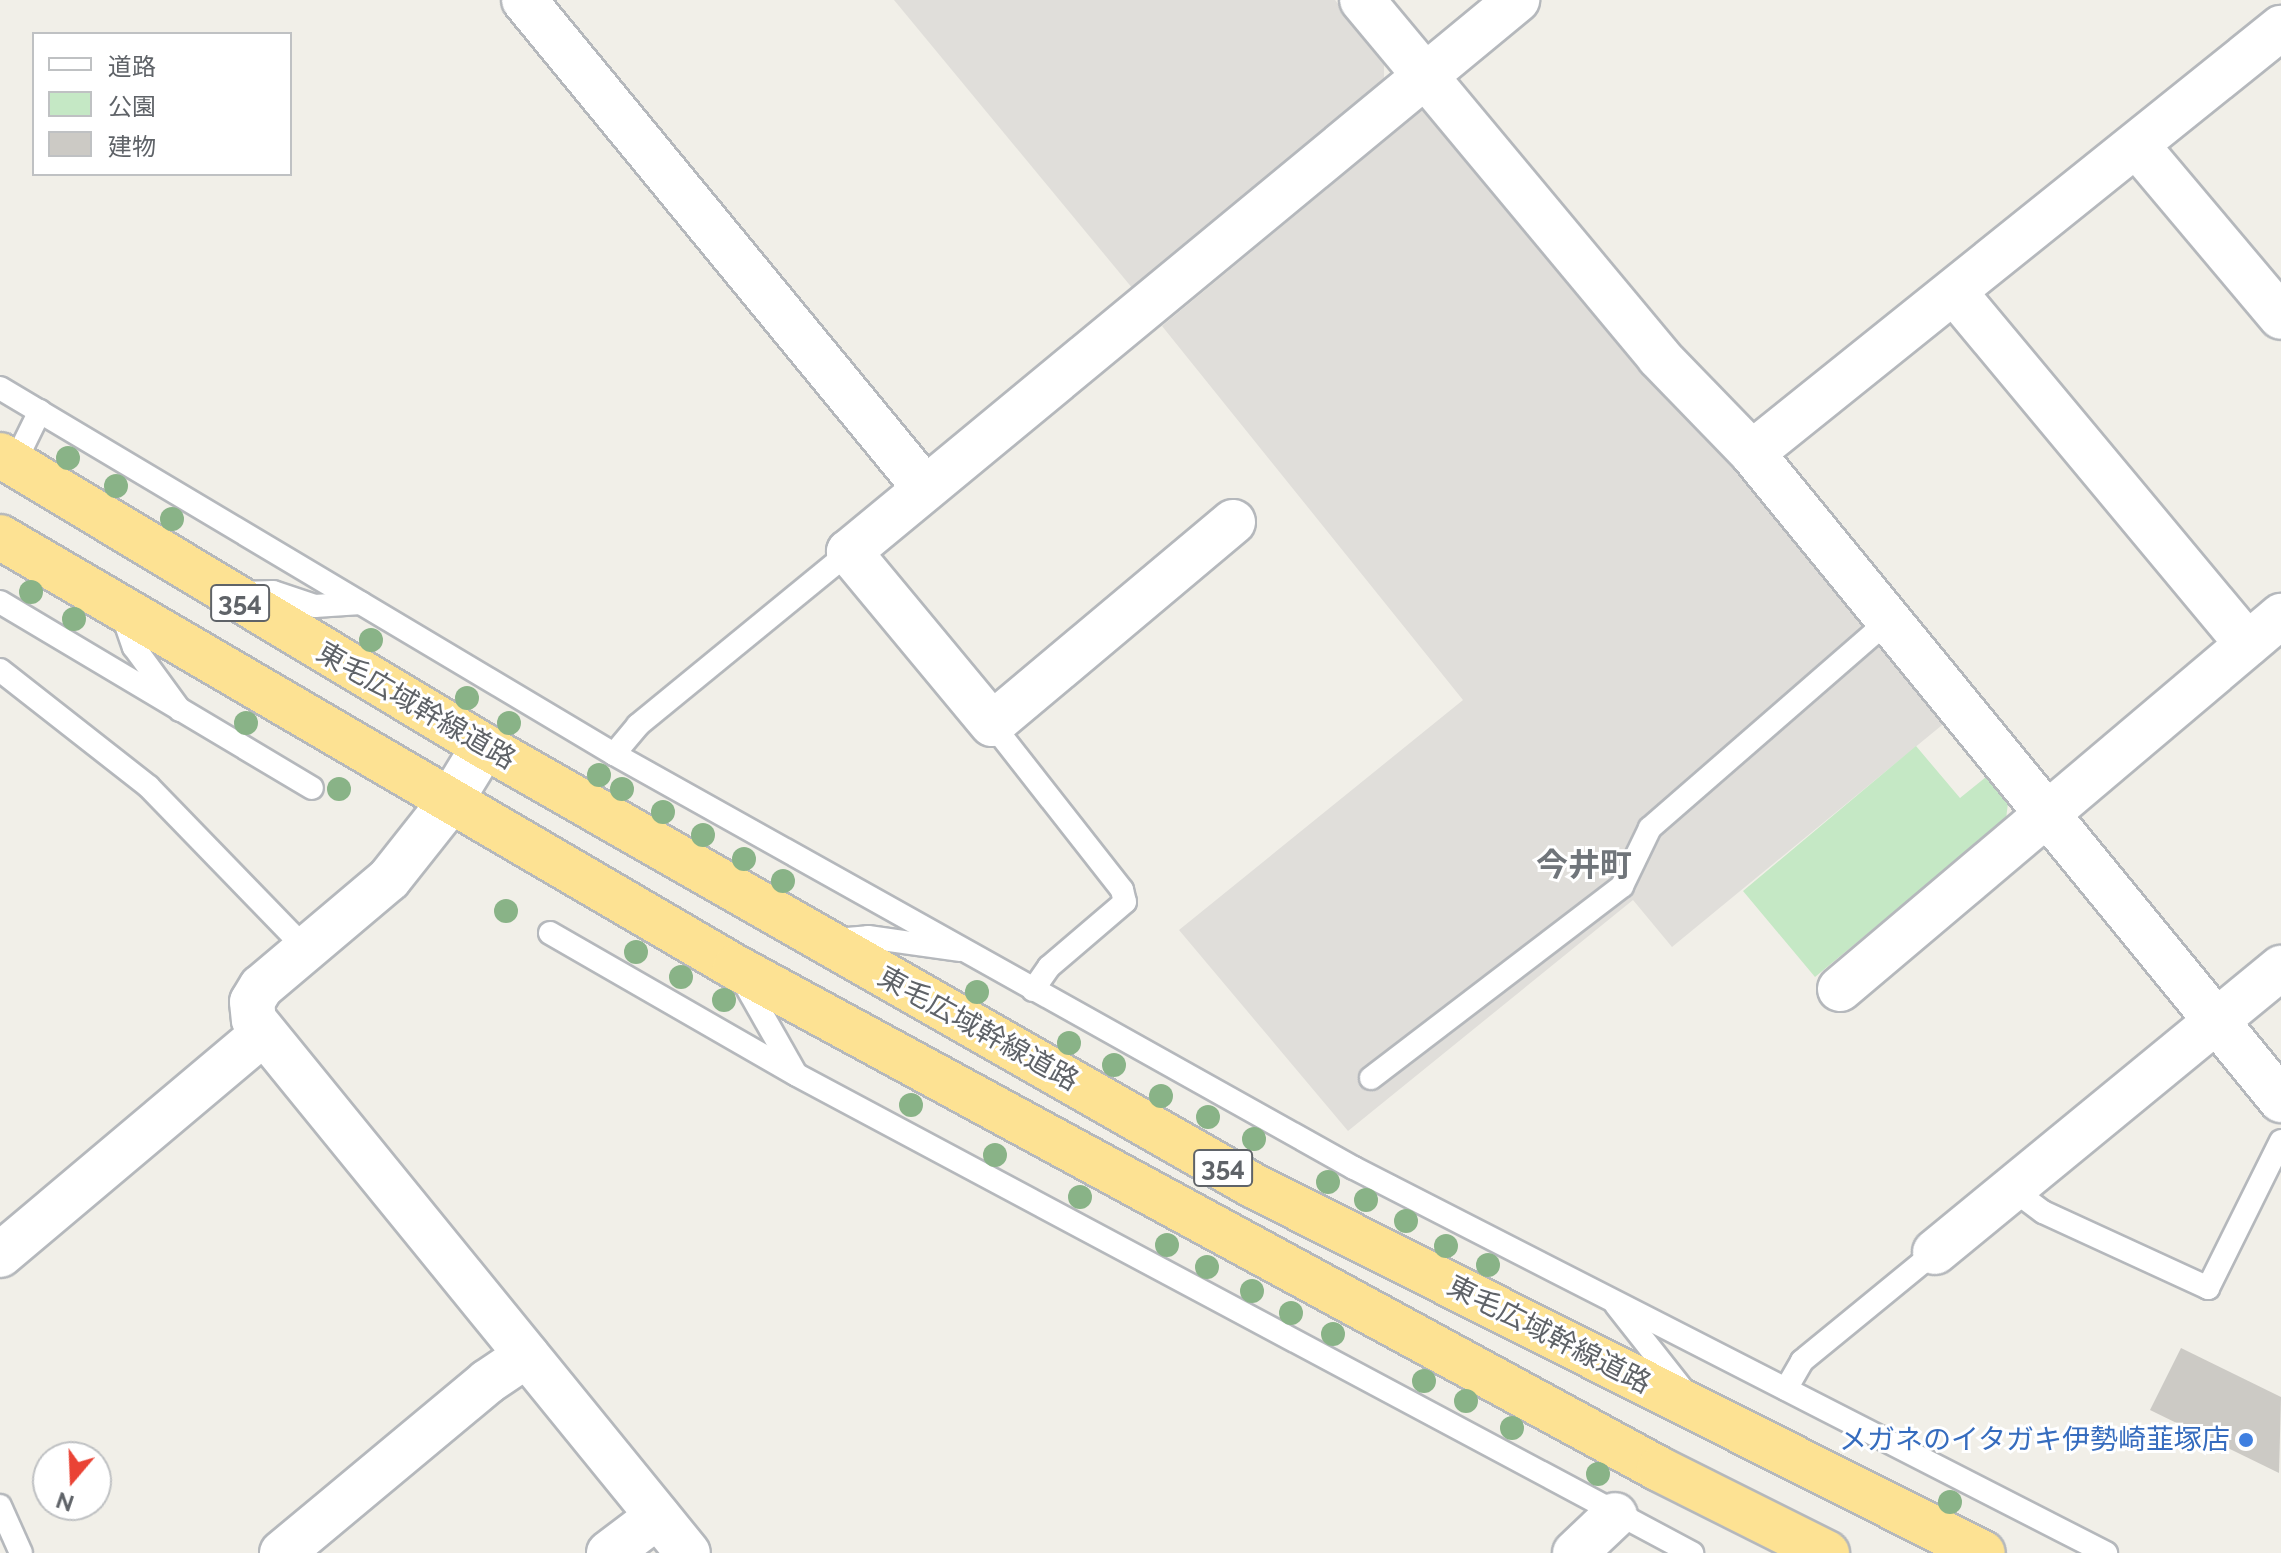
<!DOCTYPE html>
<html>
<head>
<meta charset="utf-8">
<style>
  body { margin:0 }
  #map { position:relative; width:2281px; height:1553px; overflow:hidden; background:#f1efe8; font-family:Raleway,"Noto Sans JP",sans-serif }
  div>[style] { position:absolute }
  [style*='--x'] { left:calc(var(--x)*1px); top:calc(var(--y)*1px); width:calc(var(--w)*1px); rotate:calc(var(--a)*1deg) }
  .industrial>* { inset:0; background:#e0deda }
  .green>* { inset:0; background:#c5e8c5 }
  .building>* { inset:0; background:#cccac5 }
  .roads { filter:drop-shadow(2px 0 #b5b8bc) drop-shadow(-2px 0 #b5b8bc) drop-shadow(0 2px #b5b8bc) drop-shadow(0 -2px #b5b8bc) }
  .lane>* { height:22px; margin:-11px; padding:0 11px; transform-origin:11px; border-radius:11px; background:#fff }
  .street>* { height:44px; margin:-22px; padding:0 22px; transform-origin:22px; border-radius:22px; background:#fff }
  .highway>* { height:44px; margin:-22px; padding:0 22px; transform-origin:22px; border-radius:22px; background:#fde293 }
  .trees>* { width:24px; height:24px; margin:-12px; border-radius:50%; background:#89b387 }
  .dots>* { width:22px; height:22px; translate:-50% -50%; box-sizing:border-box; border:4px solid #fff; border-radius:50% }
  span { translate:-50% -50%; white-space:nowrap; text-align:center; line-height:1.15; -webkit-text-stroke:6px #fff; paint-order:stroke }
  .shield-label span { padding:2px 6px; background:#fff; border:2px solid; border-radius:6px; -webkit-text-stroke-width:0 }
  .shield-label { font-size:26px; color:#5f6368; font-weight:700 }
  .street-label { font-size:28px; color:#5f6368 }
  .shop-label { font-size:28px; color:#366cbe }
  .right { translate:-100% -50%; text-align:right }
  .quarter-label { font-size:32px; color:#70757a; font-weight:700 }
  .legend { position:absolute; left:32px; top:32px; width:260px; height:144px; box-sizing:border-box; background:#fff; border:2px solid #bfc1c3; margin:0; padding:10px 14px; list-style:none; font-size:24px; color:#5f6368 }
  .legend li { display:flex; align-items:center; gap:16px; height:40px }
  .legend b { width:40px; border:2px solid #bfc1c3 }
  .north { position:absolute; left:32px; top:1441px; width:80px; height:80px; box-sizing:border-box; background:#fff; border:2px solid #bfc1c3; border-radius:50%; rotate:199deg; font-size:22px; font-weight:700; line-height:32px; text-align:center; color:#5f6368 }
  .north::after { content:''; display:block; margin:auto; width:28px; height:36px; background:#ea4335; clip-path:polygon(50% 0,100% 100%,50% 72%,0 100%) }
</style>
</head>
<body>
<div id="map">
  <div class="industrial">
    <div style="clip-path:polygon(894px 0,1335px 0,1384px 60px,1384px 84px,1133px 289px)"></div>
    <div style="clip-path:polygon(1428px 105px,1947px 721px,1672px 947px,1633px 900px,1348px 1131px,1179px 930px,1463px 700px,1162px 326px)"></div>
  </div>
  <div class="green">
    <div style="clip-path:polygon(1916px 746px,1960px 798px,1986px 777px,2008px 803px,2006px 819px,1815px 977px,1743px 891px)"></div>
  </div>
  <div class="building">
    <div style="clip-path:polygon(2181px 1348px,2281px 1397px,2279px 1473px,2150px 1410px)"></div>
  </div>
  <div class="roads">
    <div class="lane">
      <div style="--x:0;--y:388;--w:715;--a:30.8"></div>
      <div style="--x:614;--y:754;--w:848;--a:29.23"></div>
      <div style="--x:1354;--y:1168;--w:845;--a:27.11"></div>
      <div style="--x:14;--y:464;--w:59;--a:-63.9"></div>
      <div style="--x:241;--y:593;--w:32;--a:-2"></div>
      <div style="--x:273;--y:592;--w:44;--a:18.4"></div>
      <div style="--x:315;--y:606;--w:46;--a:-3.7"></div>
      <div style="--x:0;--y:602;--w:363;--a:30.8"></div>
      <div style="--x:122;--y:613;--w:36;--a:71"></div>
      <div style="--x:134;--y:647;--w:78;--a:53.9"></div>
      <div style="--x:0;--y:670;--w:189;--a:38.1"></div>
      <div style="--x:149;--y:787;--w:226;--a:45.9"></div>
      <div style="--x:992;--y:724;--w:211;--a:51.9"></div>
      <div style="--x:1122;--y:890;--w:12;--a:76"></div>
      <div style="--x:1125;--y:902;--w:100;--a:139.5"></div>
      <div style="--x:1049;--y:967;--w:28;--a:125"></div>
      <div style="--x:614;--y:754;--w:38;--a:-50"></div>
      <div style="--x:638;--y:725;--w:273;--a:-39.3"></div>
      <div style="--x:550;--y:933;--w:285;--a:29.9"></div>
      <div style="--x:797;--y:1075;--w:1015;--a:28.11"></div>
      <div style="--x:835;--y:940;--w:33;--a:-5"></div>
      <div style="--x:868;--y:937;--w:92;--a:8.1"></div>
      <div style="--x:742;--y:979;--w:109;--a:60.4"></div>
      <div style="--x:1371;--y:1078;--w:316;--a:-37.4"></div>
      <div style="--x:1622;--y:886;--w:64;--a:-64.2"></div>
      <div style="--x:1650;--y:828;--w:317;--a:-41"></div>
      <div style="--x:2011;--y:1188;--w:40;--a:37"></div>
      <div style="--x:2043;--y:1212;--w:182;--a:24.7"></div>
      <div style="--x:2208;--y:1288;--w:164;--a:-63.6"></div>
      <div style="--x:1616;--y:1305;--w:110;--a:51.7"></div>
      <div style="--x:1786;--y:1389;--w:32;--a:-60"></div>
      <div style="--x:1802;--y:1361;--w:172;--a:-39.3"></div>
      <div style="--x:0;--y:1506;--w:51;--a:65.9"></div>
    </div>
    <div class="street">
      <div style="--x:524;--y:0;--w:632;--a:50.59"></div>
      <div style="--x:1362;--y:0;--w:464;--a:50.2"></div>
      <div style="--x:1659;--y:357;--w:134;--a:45.9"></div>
      <div style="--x:1752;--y:453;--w:836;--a:50.73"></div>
      <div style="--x:2138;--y:147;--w:222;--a:49.9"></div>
      <div style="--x:1955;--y:293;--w:457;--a:50.2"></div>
      <div style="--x:1752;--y:453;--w:679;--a:-38.78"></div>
      <div style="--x:1233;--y:522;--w:314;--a:140"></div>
      <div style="--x:992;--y:724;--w:224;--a:-129.7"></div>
      <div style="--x:849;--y:552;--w:867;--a:-39.57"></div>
      <div style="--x:484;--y:746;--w:66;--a:121.3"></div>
      <div style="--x:450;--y:802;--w:98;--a:128.4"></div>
      <div style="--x:389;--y:879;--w:167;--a:139.8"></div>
      <div style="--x:261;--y:987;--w:17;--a:121"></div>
      <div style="--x:252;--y:1002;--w:18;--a:84"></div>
      <div style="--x:254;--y:1020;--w:687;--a:50.85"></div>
      <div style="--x:1840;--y:989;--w:578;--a:-40.22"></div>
      <div style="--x:1935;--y:1252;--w:448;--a:-39.4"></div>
      <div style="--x:0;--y:1255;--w:343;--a:-40.1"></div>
      <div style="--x:282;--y:1553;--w:267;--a:-39.8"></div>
      <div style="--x:487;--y:1382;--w:48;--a:-34"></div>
      <div style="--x:609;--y:1553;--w:61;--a:-37.1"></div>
      <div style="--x:1575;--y:1553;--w:55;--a:-43.5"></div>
    </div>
    <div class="highway">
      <div style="--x:0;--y:455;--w:565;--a:31.02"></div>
      <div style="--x:484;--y:746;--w:885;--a:29.75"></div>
      <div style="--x:1252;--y:1185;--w:818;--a:26.72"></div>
      <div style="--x:0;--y:537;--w:852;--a:30.33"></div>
      <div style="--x:735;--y:967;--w:1052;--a:28.51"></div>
      <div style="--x:1659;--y:1469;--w:188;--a:26.6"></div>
    </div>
  </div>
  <div class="trees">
    <div style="left:68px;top:458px"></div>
    <div style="left:116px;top:486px"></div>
    <div style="left:172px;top:519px"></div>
    <div style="left:31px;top:592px"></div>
    <div style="left:74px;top:619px"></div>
    <div style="left:371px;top:640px"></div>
    <div style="left:467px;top:698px"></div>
    <div style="left:246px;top:723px"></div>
    <div style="left:509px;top:723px"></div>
    <div style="left:599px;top:775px"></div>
    <div style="left:339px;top:789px"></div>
    <div style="left:622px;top:789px"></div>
    <div style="left:663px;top:812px"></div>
    <div style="left:703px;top:835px"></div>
    <div style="left:744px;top:859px"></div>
    <div style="left:783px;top:881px"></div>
    <div style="left:506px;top:911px"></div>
    <div style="left:636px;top:952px"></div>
    <div style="left:681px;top:977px"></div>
    <div style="left:977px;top:992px"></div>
    <div style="left:724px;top:1000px"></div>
    <div style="left:1069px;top:1043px"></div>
    <div style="left:1114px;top:1065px"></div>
    <div style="left:1161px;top:1096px"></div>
    <div style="left:911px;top:1105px"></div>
    <div style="left:1208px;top:1117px"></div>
    <div style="left:1254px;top:1139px"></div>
    <div style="left:995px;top:1155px"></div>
    <div style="left:1328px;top:1182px"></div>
    <div style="left:1080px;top:1197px"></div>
    <div style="left:1366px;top:1200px"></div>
    <div style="left:1406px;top:1221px"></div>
    <div style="left:1167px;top:1245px"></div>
    <div style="left:1446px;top:1246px"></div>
    <div style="left:1488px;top:1265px"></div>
    <div style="left:1207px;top:1267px"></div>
    <div style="left:1252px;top:1291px"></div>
    <div style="left:1291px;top:1313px"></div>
    <div style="left:1333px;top:1334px"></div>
    <div style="left:1424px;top:1381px"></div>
    <div style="left:1466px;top:1401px"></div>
    <div style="left:1512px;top:1428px"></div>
    <div style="left:1598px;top:1474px"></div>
    <div style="left:1950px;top:1502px"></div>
  </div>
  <div class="dots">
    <div style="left:2246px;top:1440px;background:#3f7fe0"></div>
  </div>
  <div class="shield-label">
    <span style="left:240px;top:603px">354</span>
    <span style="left:1223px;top:1168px">354</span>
  </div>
  <div class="street-label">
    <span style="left:416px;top:706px;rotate:30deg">東毛広域幹線道路</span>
    <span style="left:978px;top:1029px;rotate:29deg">東毛広域幹線道路</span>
    <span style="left:1549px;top:1335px;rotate:27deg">東毛広域幹線道路</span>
  </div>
  <div class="shop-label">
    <span class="right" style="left:2230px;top:1440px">メガネのイタガキ伊勢崎韮塚店</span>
  </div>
  <div class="quarter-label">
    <span style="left:1584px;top:865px">今井町</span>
  </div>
  <ul class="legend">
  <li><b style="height:10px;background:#fff"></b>道路</li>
  <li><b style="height:22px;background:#c5e8c5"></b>公園</li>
  <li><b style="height:22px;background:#cccac5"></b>建物</li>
  </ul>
  <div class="north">N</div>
</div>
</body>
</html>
